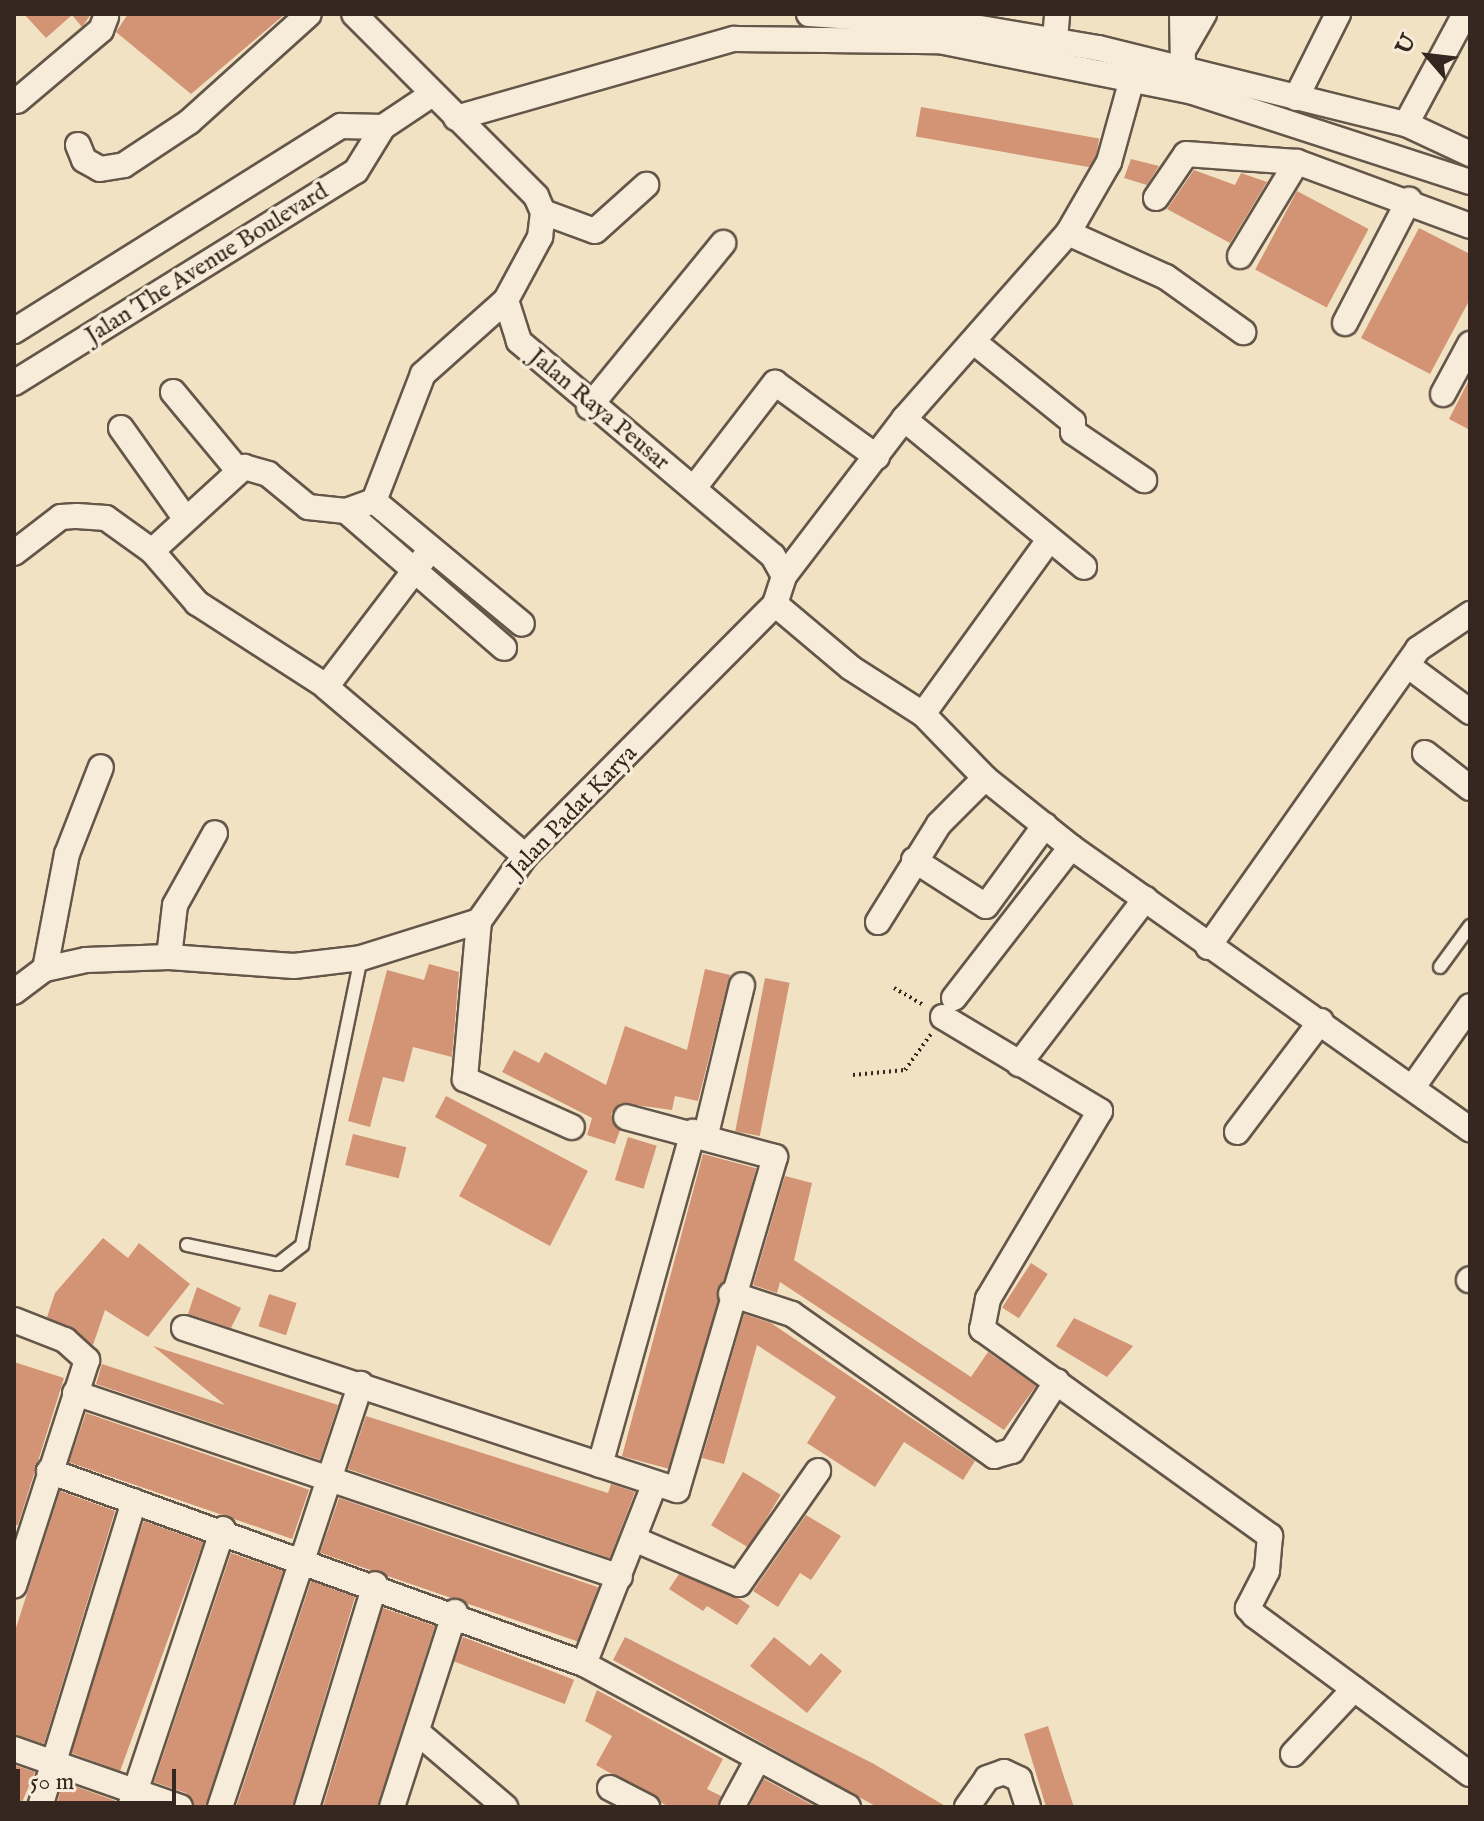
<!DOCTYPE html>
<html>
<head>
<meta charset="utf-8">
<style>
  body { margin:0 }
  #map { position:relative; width:1484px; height:1821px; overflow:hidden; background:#f2e2c4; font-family:"IM FELL English",serif }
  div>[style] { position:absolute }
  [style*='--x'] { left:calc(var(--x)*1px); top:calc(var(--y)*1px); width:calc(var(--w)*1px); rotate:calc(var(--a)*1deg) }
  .building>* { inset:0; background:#d29474; transform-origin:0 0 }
  .path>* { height:4px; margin-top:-2px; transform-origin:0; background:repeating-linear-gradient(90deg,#352720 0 2px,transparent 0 6px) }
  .roads { filter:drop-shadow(2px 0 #645649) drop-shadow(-2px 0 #645649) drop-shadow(0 2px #645649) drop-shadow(0 -2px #645649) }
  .lane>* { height:12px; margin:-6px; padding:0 6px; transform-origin:6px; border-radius:6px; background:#f7ecd9 }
  .street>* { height:24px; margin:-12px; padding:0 12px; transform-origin:12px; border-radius:12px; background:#f7ecd9 }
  span { translate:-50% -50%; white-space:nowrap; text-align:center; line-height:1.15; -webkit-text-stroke:7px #f7ecd9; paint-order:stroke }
  .street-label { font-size:24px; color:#352720 }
  .frame { position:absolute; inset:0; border:16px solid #352720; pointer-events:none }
  .north { position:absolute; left:1388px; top:16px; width:80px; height:80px; -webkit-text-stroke:6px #f7ecd9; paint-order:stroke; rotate:298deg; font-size:22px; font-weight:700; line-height:32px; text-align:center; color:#352720 }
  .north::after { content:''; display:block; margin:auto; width:28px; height:36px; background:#352720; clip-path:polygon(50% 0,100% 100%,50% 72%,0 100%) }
  .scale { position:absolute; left:16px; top:1769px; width:160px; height:36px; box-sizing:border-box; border:4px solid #352720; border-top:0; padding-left:10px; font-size:24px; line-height:28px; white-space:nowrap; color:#352720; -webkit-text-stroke:6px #f7ecd9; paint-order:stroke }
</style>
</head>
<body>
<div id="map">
  <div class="building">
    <div style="clip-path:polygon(24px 14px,91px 14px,82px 27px,72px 15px,46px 38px)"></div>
    <div style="clip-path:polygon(128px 14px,285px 14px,191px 94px,116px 32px)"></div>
    <div style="left:921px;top:107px;width:181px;height:30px;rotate:10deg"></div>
    <div style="clip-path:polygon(1131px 159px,1159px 166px,1147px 185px,1124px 178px)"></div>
    <div style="clip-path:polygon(1194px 170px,1235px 185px,1241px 173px,1267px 182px,1230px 243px,1167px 209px)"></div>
    <div style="left:1297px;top:191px;width:81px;height:89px;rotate:28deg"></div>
    <div style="clip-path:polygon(1419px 228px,1470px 254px,1470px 299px,1430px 374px,1361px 338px)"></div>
    <div style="clip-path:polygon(1470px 378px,1470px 430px,1449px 419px)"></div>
    <div style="clip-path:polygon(429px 964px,459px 972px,452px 1057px,413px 1047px,404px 1082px,383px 1077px,370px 1127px,348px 1121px,387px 970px,424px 980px)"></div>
    <div style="clip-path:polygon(705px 969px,730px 975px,698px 1101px,675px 1096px,672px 1110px,621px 1103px,611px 1114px,620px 1130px,615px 1144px,587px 1135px,592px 1118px,502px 1072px,514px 1050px,539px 1063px,545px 1052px,606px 1085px,625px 1026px,687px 1050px)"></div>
    <div style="left:765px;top:978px;width:25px;height:156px;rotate:11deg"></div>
    <div style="clip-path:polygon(446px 1096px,588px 1171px,550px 1246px,459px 1196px,487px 1145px,435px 1117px)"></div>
    <div style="left:353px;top:1134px;width:55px;height:32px;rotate:14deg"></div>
    <div style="left:628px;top:1137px;width:30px;height:45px;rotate:17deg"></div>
    <div style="left:703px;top:1154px;width:55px;height:313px;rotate:15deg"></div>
    <div style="clip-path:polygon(785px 1176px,812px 1183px,794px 1260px,971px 1377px,988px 1352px,1036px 1386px,1004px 1430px,780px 1282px,777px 1293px,753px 1285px)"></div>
    <div style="clip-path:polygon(103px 1238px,128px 1258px,139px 1243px,190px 1284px,148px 1337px,105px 1310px,93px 1345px,47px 1317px,55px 1293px)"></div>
    <div style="left:1031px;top:1263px;width:20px;height:53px;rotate:33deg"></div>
    <div style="clip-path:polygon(197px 1287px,241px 1308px,231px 1328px,188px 1314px)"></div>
    <div style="left:269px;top:1294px;width:29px;height:34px;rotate:18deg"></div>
    <div style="clip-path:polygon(744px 1314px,771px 1323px,975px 1461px,963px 1480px,904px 1442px,875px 1487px,807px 1443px,836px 1397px,757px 1345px,724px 1464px,702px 1458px)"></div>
    <div style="clip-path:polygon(1074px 1318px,1133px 1346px,1107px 1377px,1056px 1346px)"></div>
    <div style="clip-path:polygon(153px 1346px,338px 1405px,320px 1460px,96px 1384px,102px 1364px,225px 1405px)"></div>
    <div style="clip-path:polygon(14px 1362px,64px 1378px,18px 1525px,14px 1525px)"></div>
    <div style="left:86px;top:1413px;width:236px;height:52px;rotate:19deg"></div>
    <div style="clip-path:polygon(366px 1416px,608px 1493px,611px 1484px,635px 1492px,610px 1558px,348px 1469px)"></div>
    <div style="left:743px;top:1472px;width:44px;height:62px;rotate:31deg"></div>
    <div style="clip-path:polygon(60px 1491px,115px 1511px,44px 1744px,14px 1734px,14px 1634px)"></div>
    <div style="left:339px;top:1498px;width:274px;height:58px;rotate:19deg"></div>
    <div style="clip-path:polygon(806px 1515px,841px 1536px,811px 1580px,800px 1573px,778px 1607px,753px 1591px)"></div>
    <div style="left:144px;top:1521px;width:63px;height:243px;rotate:20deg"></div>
    <div style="clip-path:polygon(231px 1553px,283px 1571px,205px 1807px,195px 1807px,186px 1793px,154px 1782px)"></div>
    <div style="clip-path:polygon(679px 1574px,740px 1599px,750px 1606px,737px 1625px,707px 1606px,703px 1611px,669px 1589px)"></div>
    <div style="clip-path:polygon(311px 1581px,355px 1597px,292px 1807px,236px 1807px)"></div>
    <div style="clip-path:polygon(383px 1608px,435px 1626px,377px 1807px,323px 1807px)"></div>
    <div style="left:463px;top:1637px;width:119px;height:26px;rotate:21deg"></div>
    <div style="clip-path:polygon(625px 1637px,874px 1764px,947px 1807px,877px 1807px,613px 1660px)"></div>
    <div style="clip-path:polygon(774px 1637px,810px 1666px,821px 1653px,842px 1671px,807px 1713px,750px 1666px)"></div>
    <div style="clip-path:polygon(597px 1690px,723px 1759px,707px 1789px,721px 1796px,717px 1807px,669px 1807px,596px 1765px,612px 1736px,585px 1721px)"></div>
    <div style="clip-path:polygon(1048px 1726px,1063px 1774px,1074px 1807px,1046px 1807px,1038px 1780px,1024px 1734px)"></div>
    <div style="clip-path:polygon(14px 1765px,35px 1772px,20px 1807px,14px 1807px)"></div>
    <div style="clip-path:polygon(764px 1779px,816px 1807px,749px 1807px)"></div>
    <div style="clip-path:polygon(63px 1782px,116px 1801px,115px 1807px,56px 1807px)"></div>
  </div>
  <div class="path">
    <div style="--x:894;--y:988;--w:34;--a:30"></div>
    <div style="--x:853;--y:1075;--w:52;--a:-5.5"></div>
    <div style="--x:905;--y:1070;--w:44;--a:-54.2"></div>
  </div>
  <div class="roads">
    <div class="lane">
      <div style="--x:1440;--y:967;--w:51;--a:-53.8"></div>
      <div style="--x:187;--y:1245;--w:93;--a:11.8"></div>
      <div style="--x:278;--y:1264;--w:31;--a:-38"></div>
      <div style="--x:302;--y:1245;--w:293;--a:-78.4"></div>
    </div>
    <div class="street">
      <div style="--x:809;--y:14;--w:148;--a:3.9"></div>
      <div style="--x:957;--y:24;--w:143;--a:9.7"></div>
      <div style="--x:1098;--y:48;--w:317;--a:13.9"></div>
      <div style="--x:1406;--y:124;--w:71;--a:25.1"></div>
      <div style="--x:1182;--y:14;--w:52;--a:88.9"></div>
      <div style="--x:1055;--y:39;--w:25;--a:-85"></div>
      <div style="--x:1185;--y:47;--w:38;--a:-60"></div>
      <div style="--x:1296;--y:98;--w:94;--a:-63.4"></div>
      <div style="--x:17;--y:101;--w:110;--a:-40.2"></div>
      <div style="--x:101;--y:30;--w:14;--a:-69"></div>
      <div style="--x:456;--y:118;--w:289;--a:-15.9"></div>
      <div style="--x:734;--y:39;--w:205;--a:0.6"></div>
      <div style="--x:939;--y:41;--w:256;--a:11.3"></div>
      <div style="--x:1190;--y:91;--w:294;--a:18"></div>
      <div style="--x:1406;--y:124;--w:125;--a:-61.8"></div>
      <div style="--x:78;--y:145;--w:16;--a:68"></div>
      <div style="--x:84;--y:160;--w:18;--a:29"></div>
      <div style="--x:100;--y:169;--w:24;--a:-9"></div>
      <div style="--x:124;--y:165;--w:78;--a:-33.5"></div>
      <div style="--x:189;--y:122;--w:161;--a:-42"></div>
      <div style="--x:1156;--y:198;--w:53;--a:-55.7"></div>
      <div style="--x:1186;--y:154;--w:111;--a:4.1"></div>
      <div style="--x:1297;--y:162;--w:184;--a:20.3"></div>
      <div style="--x:543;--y:212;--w:55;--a:20.1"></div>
      <div style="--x:595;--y:231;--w:69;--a:-42"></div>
      <div style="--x:1068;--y:233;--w:107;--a:24.2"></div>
      <div style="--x:1166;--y:277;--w:95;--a:35.5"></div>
      <div style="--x:1240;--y:256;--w:110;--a:-58.8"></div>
      <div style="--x:1345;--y:323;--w:139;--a:-62.5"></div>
      <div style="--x:14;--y:331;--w:386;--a:-32.1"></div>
      <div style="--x:341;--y:126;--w:42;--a:1.4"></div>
      <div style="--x:974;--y:342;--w:127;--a:38.9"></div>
      <div style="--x:1073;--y:422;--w:10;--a:90"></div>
      <div style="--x:1073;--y:432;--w:86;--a:34.1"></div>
      <div style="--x:14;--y:383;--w:402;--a:-31.8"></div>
      <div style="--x:356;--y:171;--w:52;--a:-58.5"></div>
      <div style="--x:383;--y:127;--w:58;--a:-33.7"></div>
      <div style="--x:173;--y:392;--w:100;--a:50.3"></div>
      <div style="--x:1443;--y:394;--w:57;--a:-61.6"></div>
      <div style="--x:589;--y:407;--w:212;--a:-50.7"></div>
      <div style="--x:904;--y:419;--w:233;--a:39.4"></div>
      <div style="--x:121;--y:428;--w:110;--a:54.6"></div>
      <div style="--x:694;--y:488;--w:133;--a:-52.4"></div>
      <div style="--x:775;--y:383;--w:126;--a:36"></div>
      <div style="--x:374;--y:501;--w:192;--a:39.7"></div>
      <div style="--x:346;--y:511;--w:209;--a:40.9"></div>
      <div style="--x:431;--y:549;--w:173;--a:127.3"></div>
      <div style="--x:326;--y:687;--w:261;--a:40.3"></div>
      <div style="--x:152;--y:551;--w:69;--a:49.1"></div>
      <div style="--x:197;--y:603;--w:153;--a:32.8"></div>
      <div style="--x:14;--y:553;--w:59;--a:-37.5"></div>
      <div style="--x:61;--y:517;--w:16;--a:-4"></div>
      <div style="--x:77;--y:516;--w:29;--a:4"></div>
      <div style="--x:106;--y:518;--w:57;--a:35.7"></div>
      <div style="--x:152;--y:551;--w:125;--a:-42.4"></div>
      <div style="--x:244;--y:467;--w:25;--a:16"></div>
      <div style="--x:268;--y:474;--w:52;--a:39.5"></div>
      <div style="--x:308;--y:507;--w:38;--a:6"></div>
      <div style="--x:346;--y:511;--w:30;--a:-20"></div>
      <div style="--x:374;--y:501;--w:136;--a:-68.9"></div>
      <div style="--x:423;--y:374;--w:111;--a:-41.7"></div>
      <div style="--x:784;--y:576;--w:198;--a:-52.6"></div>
      <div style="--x:904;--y:419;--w:248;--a:-48.6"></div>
      <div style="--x:1068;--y:233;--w:82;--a:-60"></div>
      <div style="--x:1109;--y:162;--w:86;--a:-74.5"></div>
      <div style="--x:775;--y:604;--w:99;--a:40.1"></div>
      <div style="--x:851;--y:668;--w:85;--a:32.6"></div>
      <div style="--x:923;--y:714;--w:89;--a:45.9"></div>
      <div style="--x:985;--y:778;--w:110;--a:38.7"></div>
      <div style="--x:1071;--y:847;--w:489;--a:35.3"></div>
      <div style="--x:1407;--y:665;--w:79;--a:36.7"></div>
      <div style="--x:923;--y:714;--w:211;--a:-54.1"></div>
      <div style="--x:1425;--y:753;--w:57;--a:37.9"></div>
      <div style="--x:914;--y:860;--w:85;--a:32.6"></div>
      <div style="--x:986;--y:906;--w:100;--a:-53.9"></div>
      <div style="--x:479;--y:921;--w:159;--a:95.1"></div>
      <div style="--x:465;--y:1079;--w:117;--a:24.2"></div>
      <div style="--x:878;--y:922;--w:115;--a:-58.1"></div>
      <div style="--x:939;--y:824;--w:65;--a:-45"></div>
      <div style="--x:1208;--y:947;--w:365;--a:-54.8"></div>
      <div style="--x:1418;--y:649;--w:63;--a:-33.9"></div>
      <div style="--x:169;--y:957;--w:52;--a:-83.4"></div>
      <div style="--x:175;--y:905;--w:82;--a:-60.9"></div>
      <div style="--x:45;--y:969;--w:117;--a:-79.2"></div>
      <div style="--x:67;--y:854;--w:93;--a:-68.7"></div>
      <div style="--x:14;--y:992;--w:39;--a:-37"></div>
      <div style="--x:45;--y:969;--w:42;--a:-12.4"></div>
      <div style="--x:86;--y:960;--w:83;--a:-2.1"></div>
      <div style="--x:169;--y:957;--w:125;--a:4.1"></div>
      <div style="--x:294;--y:966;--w:67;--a:-6.8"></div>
      <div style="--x:361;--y:958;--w:124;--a:-17.4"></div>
      <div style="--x:479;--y:921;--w:80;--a:-54.7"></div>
      <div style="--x:525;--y:856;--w:355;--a:-45.2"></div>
      <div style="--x:775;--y:604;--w:29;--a:-72"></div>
      <div style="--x:784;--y:576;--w:23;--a:-119"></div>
      <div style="--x:773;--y:556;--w:333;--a:-139.8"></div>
      <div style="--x:519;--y:341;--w:43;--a:-107.6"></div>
      <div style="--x:506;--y:300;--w:72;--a:-61.6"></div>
      <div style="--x:540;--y:237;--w:25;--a:-83"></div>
      <div style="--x:543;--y:212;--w:17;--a:-114"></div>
      <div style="--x:536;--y:196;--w:257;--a:-135"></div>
      <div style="--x:954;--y:998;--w:191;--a:-52.2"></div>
      <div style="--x:943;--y:1017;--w:183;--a:30.9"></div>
      <div style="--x:1100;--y:1111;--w:219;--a:120.8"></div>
      <div style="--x:988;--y:1299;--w:31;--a:101"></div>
      <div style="--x:982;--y:1329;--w:355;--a:35.7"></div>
      <div style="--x:1270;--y:1536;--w:35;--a:95"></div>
      <div style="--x:1267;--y:1571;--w:42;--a:117.2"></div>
      <div style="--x:1248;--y:1608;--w:9;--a:49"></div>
      <div style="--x:1254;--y:1615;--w:268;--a:36.4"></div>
      <div style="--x:1019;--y:1064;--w:208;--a:-52.6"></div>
      <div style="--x:1415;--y:1084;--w:95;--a:-54.8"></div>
      <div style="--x:1237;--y:1132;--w:139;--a:-52.9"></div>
      <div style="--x:706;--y:1134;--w:153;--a:-76.4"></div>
      <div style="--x:1469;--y:1280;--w:1;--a:-45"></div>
      <div style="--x:731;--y:1294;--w:64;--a:18.2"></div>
      <div style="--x:792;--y:1314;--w:247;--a:35.1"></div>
      <div style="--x:994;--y:1456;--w:19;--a:-16"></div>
      <div style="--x:1012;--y:1451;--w:83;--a:-57.3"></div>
      <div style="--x:14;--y:1320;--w:55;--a:21.4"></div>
      <div style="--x:65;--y:1340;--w:30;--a:42"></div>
      <div style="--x:87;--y:1360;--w:237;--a:107.9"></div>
      <div style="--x:184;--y:1328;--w:519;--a:18.19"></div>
      <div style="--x:677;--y:1490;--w:347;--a:-73.6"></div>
      <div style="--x:775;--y:1157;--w:154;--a:-165"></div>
      <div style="--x:75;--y:1393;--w:575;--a:18.66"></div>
      <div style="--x:600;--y:1465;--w:346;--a:-74.4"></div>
      <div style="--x:49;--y:1471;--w:569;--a:19.84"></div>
      <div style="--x:584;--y:1664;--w:300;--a:28.4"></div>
      <div style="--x:634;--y:1539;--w:114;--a:23.2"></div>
      <div style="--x:739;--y:1584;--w:138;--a:-55"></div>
      <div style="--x:584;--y:1664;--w:192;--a:-68.6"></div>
      <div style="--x:417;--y:1732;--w:116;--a:40.4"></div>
      <div style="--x:14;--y:1749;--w:176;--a:19.3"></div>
      <div style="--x:1293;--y:1754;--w:89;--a:-46.8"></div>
      <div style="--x:610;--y:1788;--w:42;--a:27.2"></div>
      <div style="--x:40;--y:1807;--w:320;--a:-72.9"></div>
      <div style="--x:130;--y:1807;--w:293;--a:-71.5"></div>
      <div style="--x:220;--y:1807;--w:446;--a:-71.6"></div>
      <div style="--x:307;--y:1807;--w:233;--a:-73"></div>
      <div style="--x:392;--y:1807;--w:205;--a:-72.1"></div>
      <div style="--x:732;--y:1807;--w:55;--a:-61.6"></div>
      <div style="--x:967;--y:1807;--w:35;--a:-55"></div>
      <div style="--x:987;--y:1778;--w:18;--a:-19"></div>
      <div style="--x:1004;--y:1772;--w:17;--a:25"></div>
      <div style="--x:1019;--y:1779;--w:29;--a:72"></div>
    </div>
  </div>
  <div class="street-label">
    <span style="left:207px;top:264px;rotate:-32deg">Jalan The Avenue Boulevard</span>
    <span style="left:599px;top:410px;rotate:40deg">Jalan Raya Peusar</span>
    <span style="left:573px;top:812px;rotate:-46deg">Jalan Padat Karya</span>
  </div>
  <div class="frame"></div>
  <div class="north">U</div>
  <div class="scale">50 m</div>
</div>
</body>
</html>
